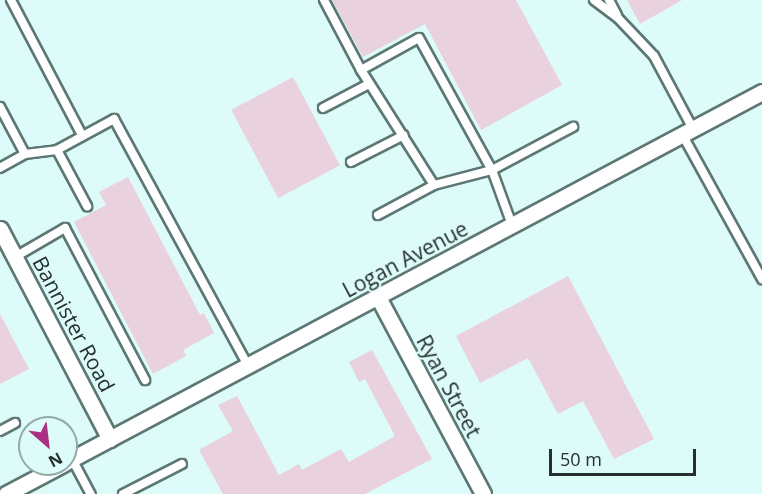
<!DOCTYPE html>
<html>
<head>
<meta charset="utf-8">
<style>
  body { margin:0 }
  #map { position:relative; width:762px; height:494px; overflow:hidden; background:#ddfbf8; font-family:"Open Sans",sans-serif }
  div>[style] { position:absolute }
  [style*='--x'] { left:calc(var(--x)*1px); top:calc(var(--y)*1px); width:calc(var(--w)*1px); rotate:calc(var(--a)*1deg) }
  .building>* { inset:0; background:#e9d1de; transform-origin:0 0 }
  .roads { filter:drop-shadow(2px 0 #5d7874) drop-shadow(-2px 0 #5d7874) drop-shadow(0 2px #5d7874) drop-shadow(0 -2px #5d7874) }
  .service>* { height:8px; margin:-4px; padding:0 4px; transform-origin:4px; border-radius:4px; background:#fff }
  .minor>* { height:15px; margin:-7.5px; padding:0 7.5px; transform-origin:7.5px; border-radius:7.5px; background:#fff }
  span { translate:-50% -50%; white-space:nowrap; text-align:center; line-height:1.15; -webkit-text-stroke:4.5px #ddfbf8; paint-order:stroke }
  .street-label { font-size:21px; color:#25302f }
  .north { position:absolute; left:18px; top:416px; width:60px; height:60px; box-sizing:border-box; background:#ddfbf8; border:2px solid #93aaa8; border-radius:50%; rotate:152deg; font-size:16px; font-weight:700; line-height:24px; text-align:center; color:#25302f }
  .north::after { content:''; display:block; margin:auto; width:21px; height:27px; background:#ab3083; clip-path:polygon(50% 0,100% 100%,50% 72%,0 100%) }
  .scale { position:absolute; left:549px; top:449px; width:147px; height:27px; box-sizing:border-box; border:3px solid #25302f; border-top:0; padding-left:8px; font-size:18px; line-height:21px; white-space:nowrap; color:#25302f; -webkit-text-stroke:4px #ddfbf8; paint-order:stroke }
</style>
</head>
<body>
<div id="map">
  <div class="building">
    <div style="clip-path:polygon(332px 0,516px 0,562px 85px,481px 130px,425px 24px,363px 57px)"></div>
    <div style="clip-path:polygon(627px 0,682px 0,640px 24px)"></div>
    <div style="left:293px;top:77px;width:100px;height:70px;rotate:62deg"></div>
    <div style="clip-path:polygon(128px 177px,200px 315px,204px 313px,214px 333px,183px 350px,186px 356px,153px 374px,74px 222px,106px 205px,99px 192px)"></div>
    <div style="clip-path:polygon(568px 276px,654px 439px,614px 459px,583px 401px,558px 414px,528px 358px,480px 383px,456px 336px)"></div>
    <div style="clip-path:polygon(0 314px,29px 369px,0 384px)"></div>
    <div style="clip-path:polygon(372px 350px,432px 459px,365px 494px,223px 494px,199px 450px,233px 431px,218px 405px,237px 396px,279px 475px,299px 464px,302px 470px,341px 449px,349px 462px,395px 436px,365px 379px,359px 382px,349px 362px)"></div>
  </div>
  <div class="roads">
    <div class="service">
      <div style="--x:11;--y:0;--w:153;--a:62.3"></div>
      <div style="--x:324;--y:0;--w:79;--a:62.1"></div>
      <div style="--x:361;--y:70;--w:136;--a:57.6"></div>
      <div style="--x:434;--y:185;--w:60;--a:-14.5"></div>
      <div style="--x:492;--y:170;--w:59;--a:70"></div>
      <div style="--x:594;--y:0;--w:30;--a:37"></div>
      <div style="--x:618;--y:18;--w:52;--a:46.5"></div>
      <div style="--x:654;--y:56;--w:83;--a:61.9"></div>
      <div style="--x:609;--y:0;--w:17;--a:62"></div>
      <div style="--x:361;--y:70;--w:66;--a:-28.9"></div>
      <div style="--x:419;--y:38;--w:151;--a:61.1"></div>
      <div style="--x:492;--y:170;--w:92;--a:-28"></div>
      <div style="--x:0;--y:107;--w:53;--a:62"></div>
      <div style="--x:25;--y:154;--w:29;--a:151"></div>
      <div style="--x:323;--y:108;--w:52;--a:-27.6"></div>
      <div style="--x:682;--y:134;--w:166;--a:61.1"></div>
      <div style="--x:57;--y:150;--w:65;--a:-28.5"></div>
      <div style="--x:114;--y:119;--w:281;--a:61.5"></div>
      <div style="--x:25;--y:154;--w:32;--a:-7"></div>
      <div style="--x:57;--y:150;--w:64;--a:61.8"></div>
      <div style="--x:351;--y:162;--w:59;--a:-27"></div>
      <div style="--x:378;--y:215;--w:64;--a:-28.2"></div>
      <div style="--x:15;--y:257;--w:58;--a:-30.1"></div>
      <div style="--x:65;--y:228;--w:172;--a:62.2"></div>
      <div style="--x:0;--y:431;--w:17;--a:-28"></div>
      <div style="--x:72;--y:459;--w:40;--a:62"></div>
      <div style="--x:123;--y:494;--w:66;--a:-27"></div>
    </div>
    <div class="minor">
      <div style="--x:0;--y:229;--w:237;--a:62.4"></div>
      <div style="--x:378;--y:297;--w:223;--a:61.9"></div>
      <div style="--x:66;--y:462;--w:788;--a:-28"></div>
      <div style="--x:6;--y:494;--w:64;--a:-27.8"></div>
    </div>
  </div>
  <div class="street-label">
    <span style="left:405px;top:259px;rotate:-28deg">Logan Avenue</span>
    <span style="left:74px;top:324px;rotate:62deg">Bannister Road</span>
    <span style="left:449px;top:386px;rotate:62deg">Ryan Street</span>
  </div>
  <div class="north">N</div>
  <div class="scale">50 m</div>
</div>
</body>
</html>
